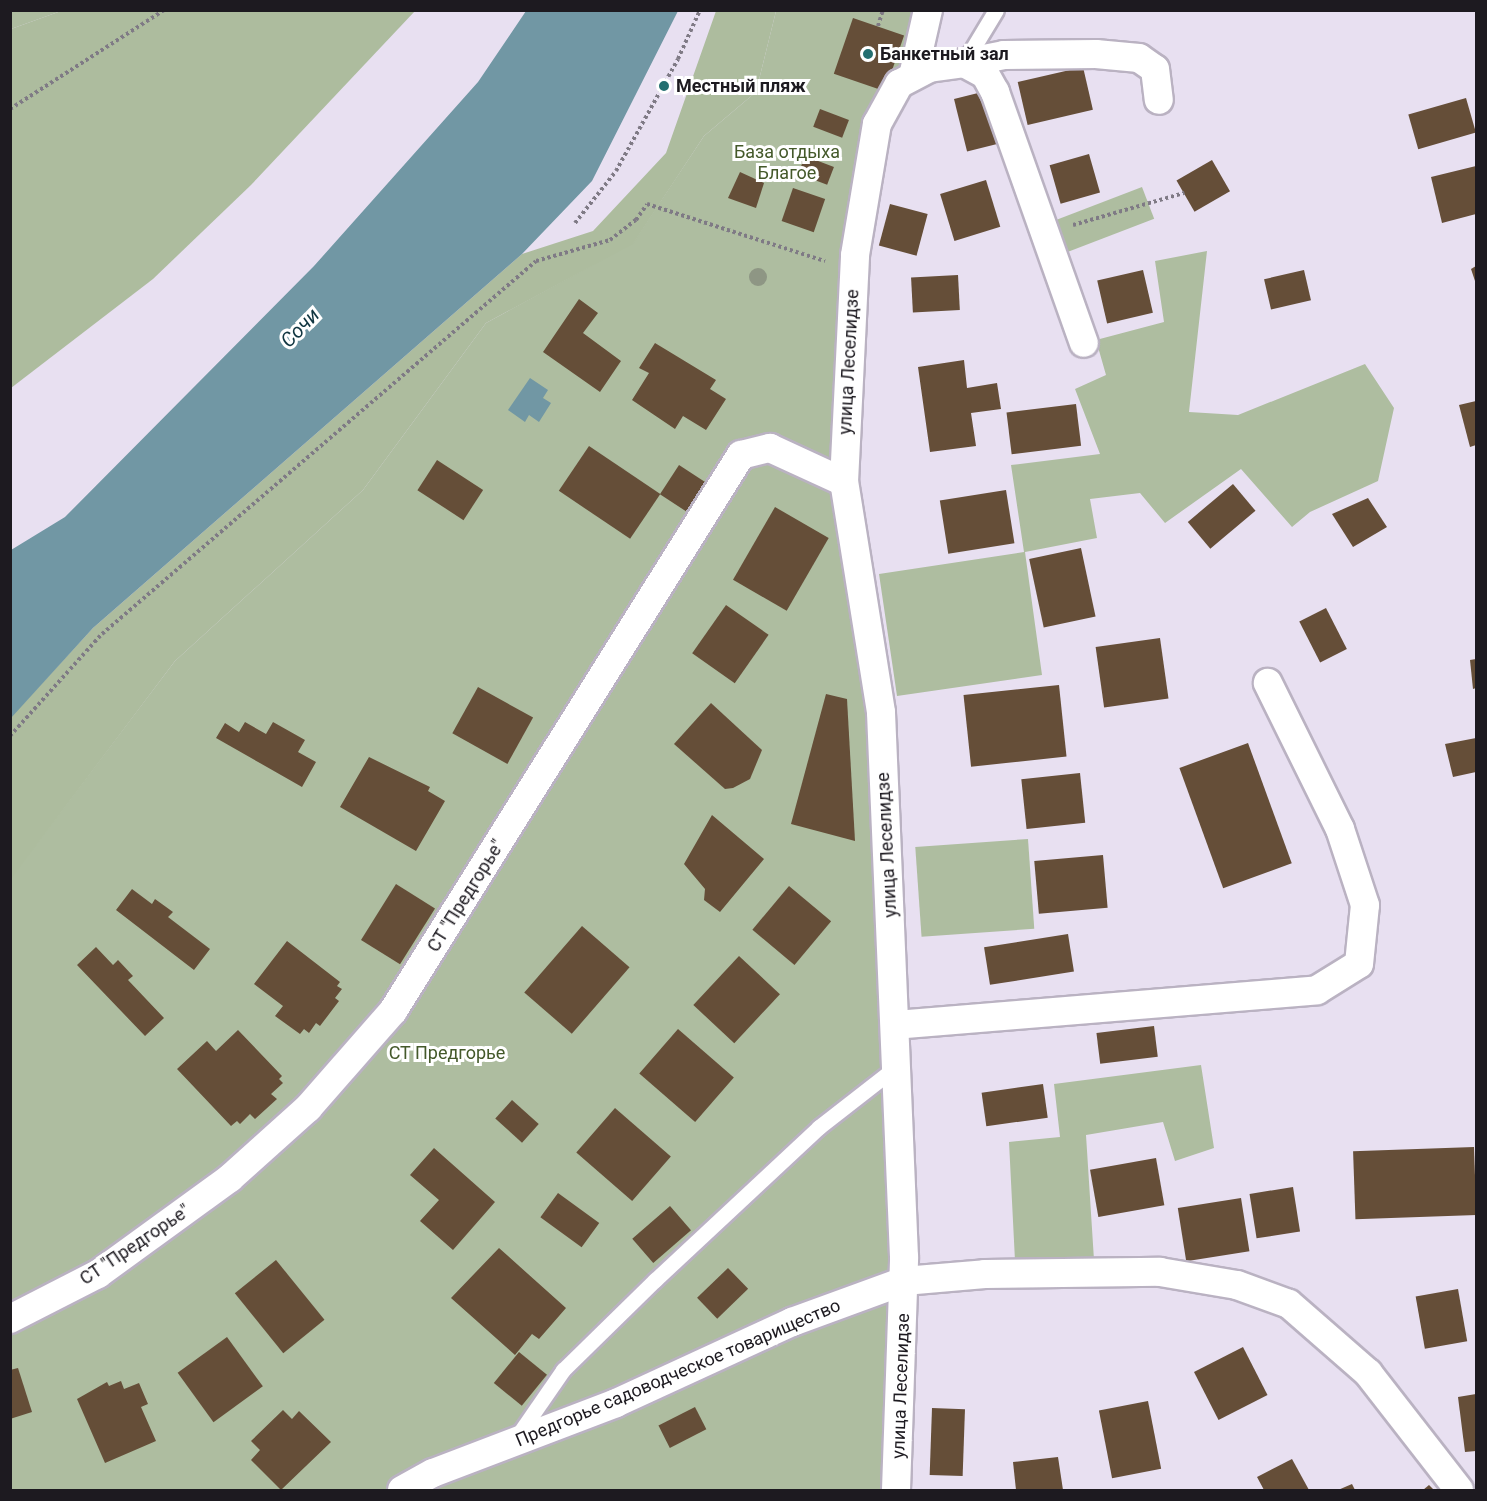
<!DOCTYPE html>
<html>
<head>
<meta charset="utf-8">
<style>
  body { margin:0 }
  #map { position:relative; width:1487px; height:1501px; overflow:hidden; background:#e8e0f1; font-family:Roboto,sans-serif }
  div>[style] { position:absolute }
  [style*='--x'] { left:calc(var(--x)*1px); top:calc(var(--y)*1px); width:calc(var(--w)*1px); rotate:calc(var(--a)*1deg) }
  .green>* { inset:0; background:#aebda0; transform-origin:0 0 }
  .forest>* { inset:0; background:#adbc9e }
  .water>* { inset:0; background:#7197a4 }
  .building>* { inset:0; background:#654e38; transform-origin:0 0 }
  .path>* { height:4px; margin-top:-2px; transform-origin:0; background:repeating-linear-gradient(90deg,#7f7a85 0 3px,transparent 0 6px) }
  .roads { filter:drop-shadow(2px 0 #bab2c2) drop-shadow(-2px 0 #bab2c2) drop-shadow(0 2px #bab2c2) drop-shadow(0 -2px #bab2c2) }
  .lane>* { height:15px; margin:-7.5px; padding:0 7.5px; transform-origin:7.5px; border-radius:7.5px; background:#fff }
  .street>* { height:28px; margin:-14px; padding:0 14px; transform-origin:14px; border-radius:14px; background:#fff }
  .trees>* { width:18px; height:18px; margin:-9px; border-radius:50%; background:#8e9684 }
  .dots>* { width:16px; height:16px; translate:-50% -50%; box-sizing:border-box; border:3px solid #fff; border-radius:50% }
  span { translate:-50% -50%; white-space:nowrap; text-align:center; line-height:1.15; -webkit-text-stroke:6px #fff; paint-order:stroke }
  .poi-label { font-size:18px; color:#1d1a20; font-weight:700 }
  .left { translate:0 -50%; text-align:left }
  .park-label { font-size:18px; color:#44592a }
  .street-label { font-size:18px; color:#1d1a20 }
  .water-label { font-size:20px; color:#103540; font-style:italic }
  .frame { position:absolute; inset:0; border:12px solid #1d1a20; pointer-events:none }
</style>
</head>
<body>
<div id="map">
  <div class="green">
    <div style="clip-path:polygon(11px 11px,61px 11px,11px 29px)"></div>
    <div style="clip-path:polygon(776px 11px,922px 11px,841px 261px,869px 708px,886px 1090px,891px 1299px,888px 1490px,11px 1490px,10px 879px,175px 661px,363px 490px,486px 323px,633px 243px,704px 136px,756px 92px)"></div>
    <div style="left:1142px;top:187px;width:34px;height:97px;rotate:69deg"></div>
    <div style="clip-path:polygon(1207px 251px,1189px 412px,1238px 415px,1365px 364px,1394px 408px,1378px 481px,1310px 512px,1292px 527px,1241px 469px,1165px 523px,1140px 493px,1090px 499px,1097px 538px,1025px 552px,1042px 675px,897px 696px,879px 574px,1024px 552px,1011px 465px,1100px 454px,1075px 389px,1106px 375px,1096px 340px,1164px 322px,1155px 261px)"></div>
    <div style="left:1028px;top:839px;width:90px;height:113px;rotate:86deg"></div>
    <div style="clip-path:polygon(1201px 1065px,1214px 1148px,1175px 1161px,1163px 1122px,1086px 1135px,1094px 1260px,1015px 1261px,1009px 1142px,1060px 1137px,1054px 1084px)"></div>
  </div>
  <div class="forest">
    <div style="clip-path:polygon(61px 11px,415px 11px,251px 185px,153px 279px,11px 388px,11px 29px)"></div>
    <div style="clip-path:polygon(716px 11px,776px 11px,756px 92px,704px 136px,633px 244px,486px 323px,363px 490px,175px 661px,11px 879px,10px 718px,93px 628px,522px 254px,593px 231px,666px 153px)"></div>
  </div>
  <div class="water">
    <div style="clip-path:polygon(526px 11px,678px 11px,592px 181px,522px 254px,93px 628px,11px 718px,11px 550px,65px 517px,314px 266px,478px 82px)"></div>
    <div style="clip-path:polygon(530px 378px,548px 390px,543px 398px,551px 403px,539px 422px,529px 415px,525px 422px,508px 410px)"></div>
  </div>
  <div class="building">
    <div style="left:853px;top:18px;width:54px;height:59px;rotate:19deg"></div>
    <div style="left:1083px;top:67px;width:44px;height:67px;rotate:77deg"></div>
    <div style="left:986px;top:91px;width:54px;height:33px;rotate:76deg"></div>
    <div style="left:1466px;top:98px;width:36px;height:60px;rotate:74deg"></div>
    <div style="left:820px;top:109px;width:31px;height:19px;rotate:21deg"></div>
    <div style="left:1089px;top:154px;width:40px;height:41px;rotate:74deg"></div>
    <div style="left:805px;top:156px;width:31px;height:19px;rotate:21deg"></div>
    <div style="left:1212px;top:160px;width:36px;height:41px;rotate:60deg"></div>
    <div style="clip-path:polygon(1476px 166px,1476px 214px,1442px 223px,1431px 177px)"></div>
    <div style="clip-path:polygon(740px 172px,764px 183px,756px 208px,728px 198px)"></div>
    <div style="left:986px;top:180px;width:49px;height:48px;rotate:73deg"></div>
    <div style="left:793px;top:188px;width:34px;height:35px;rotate:19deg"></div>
    <div style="left:890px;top:204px;width:39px;height:43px;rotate:15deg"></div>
    <div style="clip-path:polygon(1476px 266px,1476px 284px,1471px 269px)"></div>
    <div style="left:1143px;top:270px;width:44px;height:47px;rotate:77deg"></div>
    <div style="left:1304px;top:270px;width:31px;height:41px;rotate:77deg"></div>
    <div style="left:958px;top:275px;width:35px;height:47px;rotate:87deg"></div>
    <div style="clip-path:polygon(579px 299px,598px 313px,583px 333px,621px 361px,600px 392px,543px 352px)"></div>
    <div style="clip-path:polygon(655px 343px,716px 380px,710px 389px,726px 399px,706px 430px,683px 416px,675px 429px,632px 400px,649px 373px,639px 368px)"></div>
    <div style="clip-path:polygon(964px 360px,967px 388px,997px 383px,1001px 409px,971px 413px,976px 446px,930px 452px,918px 367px)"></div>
    <div style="clip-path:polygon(1476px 401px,1476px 445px,1470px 447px,1459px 405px)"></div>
    <div style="left:1076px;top:404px;width:42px;height:70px;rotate:83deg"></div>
    <div style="left:589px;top:446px;width:86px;height:54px;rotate:34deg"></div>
    <div style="left:437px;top:460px;width:55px;height:36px;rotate:33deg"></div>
    <div style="left:679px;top:465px;width:37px;height:35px;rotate:33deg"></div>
    <div style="left:1233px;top:484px;width:35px;height:59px;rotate:50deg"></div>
    <div style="left:1006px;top:490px;width:54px;height:67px;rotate:81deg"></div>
    <div style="clip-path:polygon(1368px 498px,1387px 527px,1353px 547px,1332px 514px)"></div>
    <div style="left:775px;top:507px;width:62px;height:84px;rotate:30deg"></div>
    <div style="left:1081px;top:548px;width:70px;height:53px;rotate:78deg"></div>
    <div style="left:726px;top:605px;width:52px;height:59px;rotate:35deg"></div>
    <div style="left:1326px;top:608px;width:46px;height:30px;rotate:63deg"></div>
    <div style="left:1160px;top:638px;width:61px;height:65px;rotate:82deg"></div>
    <div style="clip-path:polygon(1476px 659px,1476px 688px,1473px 689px,1470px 660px)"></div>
    <div style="left:1059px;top:685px;width:72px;height:96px;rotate:84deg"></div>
    <div style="left:478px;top:687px;width:63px;height:53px;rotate:29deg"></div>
    <div style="clip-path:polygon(826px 694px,847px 699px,855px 841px,791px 824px)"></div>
    <div style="clip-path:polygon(711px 703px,762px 750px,750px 779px,733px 788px,725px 789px,674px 744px)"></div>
    <div style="clip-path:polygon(245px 722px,266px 734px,273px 722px,305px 740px,298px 752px,316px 762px,302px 787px,216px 738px,225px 723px,239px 732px)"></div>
    <div style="clip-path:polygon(1476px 738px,1476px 772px,1453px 777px,1445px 744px)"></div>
    <div style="left:1248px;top:743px;width:128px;height:73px;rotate:70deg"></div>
    <div style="clip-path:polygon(369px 757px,430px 787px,428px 791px,445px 801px,416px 851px,340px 807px)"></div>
    <div style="left:1080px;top:773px;width:50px;height:59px;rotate:84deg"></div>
    <div style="clip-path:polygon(712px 815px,764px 859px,720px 912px,704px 900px,705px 889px,684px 864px)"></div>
    <div style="left:1103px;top:855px;width:53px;height:69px;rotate:85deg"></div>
    <div style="left:396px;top:884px;width:46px;height:66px;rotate:32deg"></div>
    <div style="left:789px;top:886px;width:55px;height:57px;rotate:40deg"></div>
    <div style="clip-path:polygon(132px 889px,152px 904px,155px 899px,173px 912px,168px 917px,210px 949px,194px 970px,116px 910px)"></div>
    <div style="left:582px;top:926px;width:63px;height:88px;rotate:41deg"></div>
    <div style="left:1068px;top:934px;width:38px;height:85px;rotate:81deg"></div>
    <div style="clip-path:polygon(287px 941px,340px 982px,337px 986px,342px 989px,335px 998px,339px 1001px,320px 1026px,316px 1023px,309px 1033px,304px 1029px,300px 1034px,275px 1016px,283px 1006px,254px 984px)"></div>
    <div style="clip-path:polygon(96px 947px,113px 965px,118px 960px,133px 976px,128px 980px,164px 1018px,145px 1036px,77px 965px)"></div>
    <div style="left:739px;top:956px;width:56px;height:67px;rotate:43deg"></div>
    <div style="left:1154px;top:1026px;width:31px;height:58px;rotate:83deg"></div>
    <div style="left:678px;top:1029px;width:74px;height:59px;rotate:41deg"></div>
    <div style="clip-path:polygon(238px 1030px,282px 1076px,279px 1079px,283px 1083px,271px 1094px,277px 1099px,255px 1119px,250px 1114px,240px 1124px,237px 1121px,231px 1126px,177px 1069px,207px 1041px,216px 1051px)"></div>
    <div style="left:1043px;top:1084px;width:34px;height:62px;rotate:82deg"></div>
    <div style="left:512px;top:1100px;width:36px;height:25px;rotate:42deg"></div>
    <div style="left:615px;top:1108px;width:74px;height:59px;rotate:41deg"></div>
    <div style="left:1474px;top:1147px;width:68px;height:121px;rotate:88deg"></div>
    <div style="clip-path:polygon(434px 1148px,495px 1202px,453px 1250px,420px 1221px,439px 1200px,410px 1175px)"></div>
    <div style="left:1156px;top:1158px;width:48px;height:67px;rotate:80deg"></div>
    <div style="left:1293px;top:1187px;width:45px;height:44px;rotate:81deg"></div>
    <div style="left:558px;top:1193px;width:51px;height:30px;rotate:36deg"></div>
    <div style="left:1241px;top:1198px;width:54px;height:64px;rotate:81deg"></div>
    <div style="left:670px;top:1206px;width:32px;height:50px;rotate:49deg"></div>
    <div style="clip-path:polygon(499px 1248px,566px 1308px,539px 1339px,532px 1334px,515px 1355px,451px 1298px)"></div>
    <div style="left:276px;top:1260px;width:77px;height:53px;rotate:51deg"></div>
    <div style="left:728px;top:1268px;width:29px;height:43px;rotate:46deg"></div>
    <div style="left:1458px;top:1289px;width:53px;height:43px;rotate:80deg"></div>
    <div style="left:227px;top:1337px;width:61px;height:61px;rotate:54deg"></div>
    <div style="left:1243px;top:1347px;width:54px;height:55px;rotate:63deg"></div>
    <div style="left:519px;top:1352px;width:36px;height:40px;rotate:39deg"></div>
    <div style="clip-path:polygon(18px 1368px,32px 1412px,10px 1419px,10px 1370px)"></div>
    <div style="clip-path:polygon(121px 1381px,124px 1389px,139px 1383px,148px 1404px,141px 1407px,156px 1441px,105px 1463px,77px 1399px,107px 1382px,109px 1386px)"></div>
    <div style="clip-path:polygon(1476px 1394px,1476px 1451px,1465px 1452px,1458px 1397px)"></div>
    <div style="left:1148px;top:1401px;width:69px;height:50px;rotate:79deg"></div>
    <div style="left:695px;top:1407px;width:25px;height:41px;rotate:63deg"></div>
    <div style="left:932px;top:1408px;width:33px;height:67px;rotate:2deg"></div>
    <div style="clip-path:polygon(283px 1410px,292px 1419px,299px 1411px,331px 1442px,281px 1490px,251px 1460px,260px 1450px,251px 1441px)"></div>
    <div style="clip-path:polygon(1058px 1457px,1063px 1490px,1016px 1490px,1013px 1462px)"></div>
    <div style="clip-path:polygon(1292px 1459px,1309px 1490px,1264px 1490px,1257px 1477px)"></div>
    <div style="clip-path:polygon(1352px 1484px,1355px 1490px,1338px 1490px)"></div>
    <div style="clip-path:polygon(1429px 1485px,1434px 1490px,1423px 1490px)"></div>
  </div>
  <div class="path">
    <div style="--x:878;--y:26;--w:17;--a:-73"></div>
    <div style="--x:10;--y:109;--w:183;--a:-32.7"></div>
    <div style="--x:575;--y:223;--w:66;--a:-51.7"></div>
    <div style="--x:616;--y:171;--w:128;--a:-61"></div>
    <div style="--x:678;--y:59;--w:54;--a:-65.8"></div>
    <div style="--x:1073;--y:225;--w:116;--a:-16.1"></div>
    <div style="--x:10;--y:736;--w:137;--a:-48"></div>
    <div style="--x:102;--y:634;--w:572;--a:-40.68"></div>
    <div style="--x:536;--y:261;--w:77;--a:-15.8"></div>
    <div style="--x:610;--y:240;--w:33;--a:-38"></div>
    <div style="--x:636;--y:220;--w:19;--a:-55"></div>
    <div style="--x:647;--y:204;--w:187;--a:17.8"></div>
  </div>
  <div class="roads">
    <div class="lane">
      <div style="--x:964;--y:63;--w:62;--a:-58.9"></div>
      <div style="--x:516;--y:1438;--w:83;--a:-55.3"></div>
      <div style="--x:563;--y:1370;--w:129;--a:-44.4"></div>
      <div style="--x:655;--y:1280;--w:224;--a:-43"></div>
      <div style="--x:819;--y:1127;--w:98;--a:-37.9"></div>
    </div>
    <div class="street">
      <div style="--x:964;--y:63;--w:41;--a:-11.3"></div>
      <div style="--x:1004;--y:55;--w:92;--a:-0.6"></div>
      <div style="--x:1096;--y:54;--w:43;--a:5.3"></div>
      <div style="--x:1139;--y:58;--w:19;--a:35"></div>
      <div style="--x:1155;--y:69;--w:31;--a:83"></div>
      <div style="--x:913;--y:76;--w:68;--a:-77.2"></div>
      <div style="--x:895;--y:1025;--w:423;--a:-4.7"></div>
      <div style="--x:1317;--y:990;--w:49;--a:-31.8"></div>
      <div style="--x:1359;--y:964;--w:59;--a:-84.2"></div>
      <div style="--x:1365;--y:905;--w:80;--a:-108.2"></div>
      <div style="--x:1340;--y:829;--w:163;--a:-116.3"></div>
      <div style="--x:10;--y:1319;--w:99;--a:-27.1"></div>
      <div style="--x:98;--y:1274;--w:163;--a:-36"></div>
      <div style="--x:230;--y:1178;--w:105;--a:-41.9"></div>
      <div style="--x:308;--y:1108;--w:129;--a:-48.8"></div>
      <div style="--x:393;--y:1011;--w:656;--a:-57.96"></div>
      <div style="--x:741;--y:455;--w:30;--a:-14"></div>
      <div style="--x:770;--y:448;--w:81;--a:24.7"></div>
      <div style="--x:402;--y:1490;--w:35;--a:-29"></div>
      <div style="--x:433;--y:1473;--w:196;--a:-20.9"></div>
      <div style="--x:616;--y:1403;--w:194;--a:-24.7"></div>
      <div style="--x:792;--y:1322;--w:119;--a:-20.1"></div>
      <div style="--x:904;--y:1281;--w:81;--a:-4.9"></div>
      <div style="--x:985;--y:1274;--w:175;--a:-0.7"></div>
      <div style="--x:1160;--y:1272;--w:78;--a:9.6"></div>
      <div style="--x:1237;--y:1285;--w:55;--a:20.1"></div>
      <div style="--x:1289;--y:1304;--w:105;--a:41.1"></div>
      <div style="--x:1368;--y:1373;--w:148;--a:52.1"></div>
      <div style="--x:896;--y:1490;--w:233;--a:-88"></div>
      <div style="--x:904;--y:1257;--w:545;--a:-92.42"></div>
      <div style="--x:881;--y:712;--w:233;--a:-99.1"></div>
      <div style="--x:844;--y:482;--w:227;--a:-87.2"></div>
      <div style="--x:855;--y:255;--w:133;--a:-80.5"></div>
      <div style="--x:877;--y:124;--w:46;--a:-61.2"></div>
      <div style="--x:899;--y:84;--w:34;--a:-28"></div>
      <div style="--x:929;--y:68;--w:35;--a:-8"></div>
      <div style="--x:964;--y:63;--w:24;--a:28"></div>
      <div style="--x:985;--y:74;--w:21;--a:61"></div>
      <div style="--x:995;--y:92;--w:266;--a:70.5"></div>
    </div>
  </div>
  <div class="trees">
    <div style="left:758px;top:277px"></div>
  </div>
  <div class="dots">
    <div style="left:868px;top:54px;background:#246f70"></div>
    <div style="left:664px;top:86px;background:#246f70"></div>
  </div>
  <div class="poi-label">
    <span class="left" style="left:880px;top:54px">Банкетный зал</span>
    <span class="left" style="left:676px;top:86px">Местный пляж</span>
  </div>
  <div class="park-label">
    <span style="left:787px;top:163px">База отдыха<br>Благое</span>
    <span style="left:447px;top:1053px">СТ Предгорье</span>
  </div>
  <div class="street-label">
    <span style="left:849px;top:362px;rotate:-87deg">улица Леселидзе</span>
    <span style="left:887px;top:845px;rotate:-93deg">улица Леселидзе</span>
    <span style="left:466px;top:896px;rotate:-58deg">СТ "Предгорье"</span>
    <span style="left:135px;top:1245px;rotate:-34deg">СТ "Предгорье"</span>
    <span style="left:678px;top:1373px;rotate:-23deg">Предгорье садоводческое товарищество</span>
    <span style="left:901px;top:1386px;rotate:-88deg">улица Леселидзе</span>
  </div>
  <div class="water-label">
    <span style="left:300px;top:328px;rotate:-46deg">Сочи</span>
  </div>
  <div class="frame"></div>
</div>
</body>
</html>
